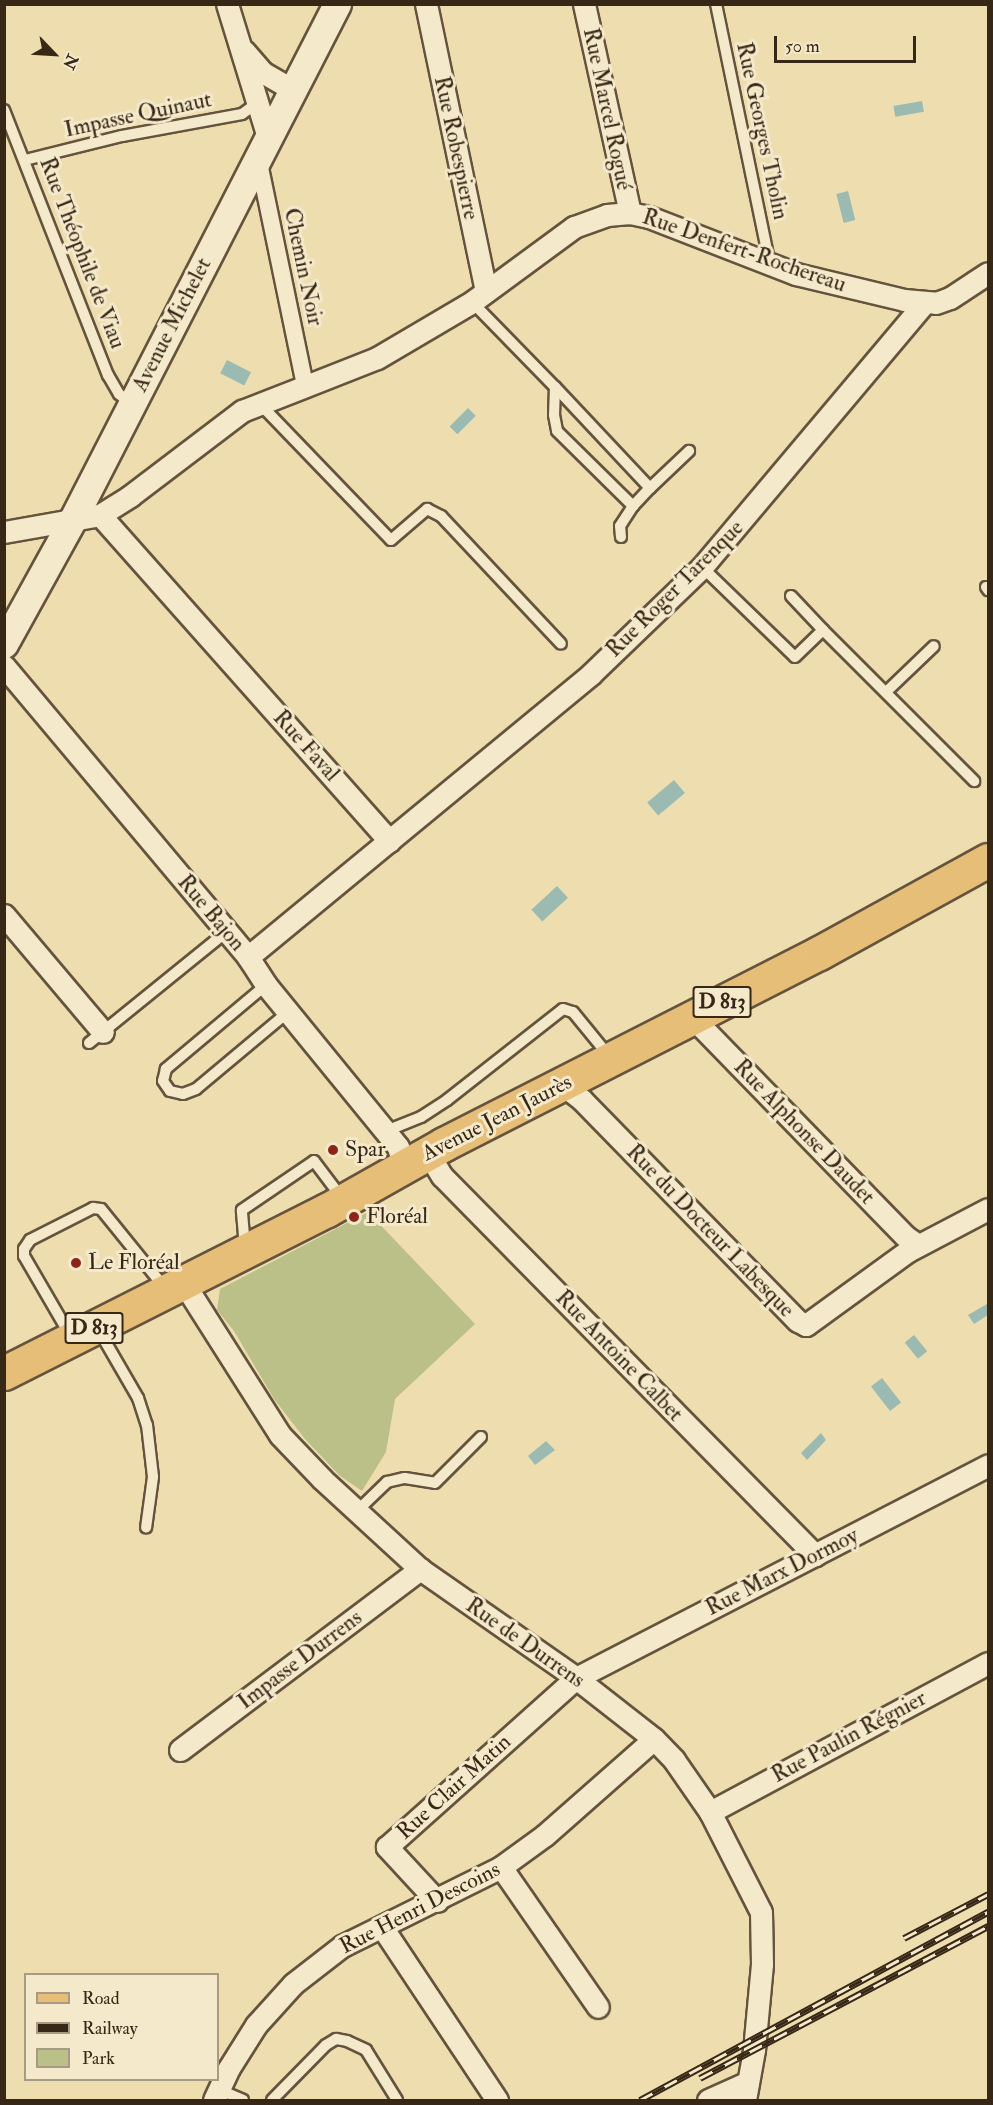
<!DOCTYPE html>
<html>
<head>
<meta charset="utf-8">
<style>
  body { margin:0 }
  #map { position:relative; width:993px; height:2105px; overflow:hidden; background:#eeddaf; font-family:"IM FELL Double Pica",serif }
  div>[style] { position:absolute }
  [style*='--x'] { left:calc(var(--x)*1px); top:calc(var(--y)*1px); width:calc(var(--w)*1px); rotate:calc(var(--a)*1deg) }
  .green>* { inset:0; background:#bbc089 }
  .water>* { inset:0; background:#9bbbb2; transform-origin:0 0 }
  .roads { filter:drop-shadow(2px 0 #65543d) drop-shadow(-2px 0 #65543d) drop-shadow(0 2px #65543d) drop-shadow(0 -2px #65543d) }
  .service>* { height:10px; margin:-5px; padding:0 5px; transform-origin:5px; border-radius:5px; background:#f4e9cb }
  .pedestrian>* { height:16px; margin:-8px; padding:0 8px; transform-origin:8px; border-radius:8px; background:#f4e9cb }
  .minor>* { height:21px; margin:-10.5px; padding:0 10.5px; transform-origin:10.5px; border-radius:10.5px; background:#f4e9cb }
  .tertiary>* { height:27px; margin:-13.5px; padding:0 13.5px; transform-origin:13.5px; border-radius:13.5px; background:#f4e9cb }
  .primary>* { height:33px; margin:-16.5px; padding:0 16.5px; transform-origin:16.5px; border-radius:16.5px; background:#e7be78 }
  .rail>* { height:7px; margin-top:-3.5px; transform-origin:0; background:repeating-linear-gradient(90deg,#f4e9cb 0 14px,#372717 0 28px); box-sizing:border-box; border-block:2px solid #372717 }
  .dots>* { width:16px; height:16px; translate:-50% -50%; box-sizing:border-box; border:3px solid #f4e9cb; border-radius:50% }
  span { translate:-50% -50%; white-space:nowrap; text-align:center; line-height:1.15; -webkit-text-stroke:6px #f4e9cb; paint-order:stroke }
  .shield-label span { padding:2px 4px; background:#f4e9cb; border:2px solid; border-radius:4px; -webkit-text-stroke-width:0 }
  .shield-label { font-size:21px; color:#372717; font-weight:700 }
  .street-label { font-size:22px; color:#372717 }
  .poi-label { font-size:22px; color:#372717 }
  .left { translate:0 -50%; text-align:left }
  .frame { position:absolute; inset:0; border:6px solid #372717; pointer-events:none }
  .legend { position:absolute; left:24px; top:1973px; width:195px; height:108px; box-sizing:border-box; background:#f4e9cb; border:2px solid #a89b83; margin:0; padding:8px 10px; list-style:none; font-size:18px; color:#372717 }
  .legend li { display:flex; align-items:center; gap:12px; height:30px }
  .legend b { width:30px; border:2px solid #a89b83 }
  .north { position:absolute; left:24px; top:24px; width:60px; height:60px; -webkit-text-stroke:4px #f4e9cb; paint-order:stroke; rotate:115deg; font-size:16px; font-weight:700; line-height:24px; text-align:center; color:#372717 }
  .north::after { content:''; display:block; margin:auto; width:21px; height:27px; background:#372717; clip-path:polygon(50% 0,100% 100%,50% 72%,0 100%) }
  .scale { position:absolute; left:774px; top:36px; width:142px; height:27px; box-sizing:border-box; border:3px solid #372717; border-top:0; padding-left:8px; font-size:18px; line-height:21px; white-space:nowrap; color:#372717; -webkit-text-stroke:4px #f4e9cb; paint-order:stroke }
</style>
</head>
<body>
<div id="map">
  <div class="green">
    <div style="clip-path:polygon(368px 1212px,475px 1324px,395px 1399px,386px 1452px,362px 1491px,339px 1475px,305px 1439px,274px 1399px,234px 1331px,217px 1310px,220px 1289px)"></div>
  </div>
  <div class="water">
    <div style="left:922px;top:101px;width:11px;height:29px;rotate:80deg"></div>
    <div style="left:848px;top:191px;width:30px;height:12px;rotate:76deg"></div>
    <div style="left:227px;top:360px;width:27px;height:15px;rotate:27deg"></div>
    <div style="left:468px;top:408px;width:11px;height:26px;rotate:45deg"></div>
    <div style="left:674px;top:780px;width:17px;height:35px;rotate:50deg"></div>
    <div style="left:557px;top:886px;width:16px;height:35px;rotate:47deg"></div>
    <div style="clip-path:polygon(987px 1304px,988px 1315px,974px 1324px,968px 1315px)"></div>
    <div style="left:914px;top:1335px;width:21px;height:12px;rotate:51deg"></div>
    <div style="left:882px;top:1378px;width:31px;height:14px;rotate:52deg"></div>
    <div style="clip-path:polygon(821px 1433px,826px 1440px,807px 1460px,801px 1453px)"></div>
    <div style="clip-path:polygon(546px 1441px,555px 1450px,535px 1465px,528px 1456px)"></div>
  </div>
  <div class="roads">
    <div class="service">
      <div style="--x:716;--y:4;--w:266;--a:78.3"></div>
      <div style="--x:4;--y:110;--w:285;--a:68.6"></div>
      <div style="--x:108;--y:375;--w:22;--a:60"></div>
      <div style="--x:119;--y:394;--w:16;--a:40"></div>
      <div style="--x:25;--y:160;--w:100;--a:-13.9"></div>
      <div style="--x:122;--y:136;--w:122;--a:-10.4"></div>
      <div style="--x:242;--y:114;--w:17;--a:-36"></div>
      <div style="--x:472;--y:302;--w:119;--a:45.7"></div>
      <div style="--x:555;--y:387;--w:28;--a:92"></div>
      <div style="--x:554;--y:415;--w:16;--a:79"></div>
      <div style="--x:557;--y:431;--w:107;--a:44.6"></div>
      <div style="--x:633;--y:506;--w:25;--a:-47"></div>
      <div style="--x:650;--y:488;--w:139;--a:-133.2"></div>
      <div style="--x:259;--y:403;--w:190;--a:46.1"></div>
      <div style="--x:391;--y:540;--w:48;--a:-40.7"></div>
      <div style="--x:427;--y:509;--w:16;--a:27"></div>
      <div style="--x:441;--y:516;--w:175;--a:46.8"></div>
      <div style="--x:650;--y:488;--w:54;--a:-43.5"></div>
      <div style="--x:621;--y:537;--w:11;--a:-95"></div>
      <div style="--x:620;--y:526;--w:24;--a:-57"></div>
      <div style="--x:702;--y:567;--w:129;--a:44.1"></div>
      <div style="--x:795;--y:657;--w:39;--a:-44"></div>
      <div style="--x:823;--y:630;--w:214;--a:45"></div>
      <div style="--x:986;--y:587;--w:4;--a:56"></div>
      <div style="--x:791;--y:596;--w:47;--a:46.7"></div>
      <div style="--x:886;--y:692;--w:66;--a:-43.8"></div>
      <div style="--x:266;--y:985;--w:131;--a:140"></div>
      <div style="--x:166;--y:1069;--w:12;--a:104"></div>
      <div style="--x:163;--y:1081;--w:12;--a:55"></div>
      <div style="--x:170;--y:1091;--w:13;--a:13"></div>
      <div style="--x:183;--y:1094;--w:14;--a:-21"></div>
      <div style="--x:196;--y:1089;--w:120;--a:-39.9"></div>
      <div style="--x:89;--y:1043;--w:176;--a:-39"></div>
      <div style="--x:386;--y:1131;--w:38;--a:-22"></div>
      <div style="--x:421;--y:1117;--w:31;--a:-33"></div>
      <div style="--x:447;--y:1100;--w:147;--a:-38.1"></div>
      <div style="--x:563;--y:1009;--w:10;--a:17"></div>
      <div style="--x:573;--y:1012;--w:57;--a:50.7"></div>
      <div style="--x:245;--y:1247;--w:37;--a:-95"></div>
      <div style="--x:242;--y:1210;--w:87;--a:-34.2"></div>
      <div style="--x:314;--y:1161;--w:46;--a:52.9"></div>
      <div style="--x:98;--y:1329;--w:80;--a:59.9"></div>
      <div style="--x:138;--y:1398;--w:28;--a:72"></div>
      <div style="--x:147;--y:1425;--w:52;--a:83.4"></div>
      <div style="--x:153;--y:1477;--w:51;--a:97.8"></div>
      <div style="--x:70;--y:1335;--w:91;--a:-120.2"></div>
      <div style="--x:24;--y:1256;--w:7;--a:-90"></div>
      <div style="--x:24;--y:1249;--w:11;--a:-56"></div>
      <div style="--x:30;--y:1240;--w:71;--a:-26.9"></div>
      <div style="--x:93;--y:1208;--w:8;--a:7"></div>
      <div style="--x:101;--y:1209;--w:102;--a:51"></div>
      <div style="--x:357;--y:1511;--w:42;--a:-44"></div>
      <div style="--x:387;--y:1482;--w:18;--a:-13"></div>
      <div style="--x:405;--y:1478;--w:30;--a:9"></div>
      <div style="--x:435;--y:1483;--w:65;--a:-45"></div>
      <div style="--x:220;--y:2090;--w:25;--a:23"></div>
      <div style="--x:272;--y:2100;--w:77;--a:-45.5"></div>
      <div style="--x:326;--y:2045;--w:12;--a:-31"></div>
      <div style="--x:336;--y:2039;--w:11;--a:10"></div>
      <div style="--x:347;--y:2041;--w:21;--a:25"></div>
      <div style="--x:366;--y:2050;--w:59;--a:58.2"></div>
    </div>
    <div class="pedestrian">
      <div style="--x:258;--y:158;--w:232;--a:78.3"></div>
    </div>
    <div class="minor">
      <div style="--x:227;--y:4;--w:139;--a:72.9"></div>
      <div style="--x:426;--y:4;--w:293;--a:78.2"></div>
      <div style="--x:584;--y:4;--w:214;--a:77.6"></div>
      <div style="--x:244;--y:51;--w:28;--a:49"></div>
      <div style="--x:262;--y:72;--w:34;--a:30"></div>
      <div style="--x:100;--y:515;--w:436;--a:48.4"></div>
      <div style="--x:4;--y:532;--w:97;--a:-10"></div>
      <div style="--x:100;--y:515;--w:36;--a:-32"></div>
      <div style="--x:130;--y:496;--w:141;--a:-37.2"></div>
      <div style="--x:242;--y:411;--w:145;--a:-21.4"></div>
      <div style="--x:377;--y:358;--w:110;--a:-30.5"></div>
      <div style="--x:472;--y:302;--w:127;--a:-36.3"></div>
      <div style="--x:574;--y:227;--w:35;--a:-20"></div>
      <div style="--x:607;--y:215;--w:23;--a:-5"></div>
      <div style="--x:630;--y:213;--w:19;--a:12"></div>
      <div style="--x:649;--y:217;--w:158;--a:21.2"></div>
      <div style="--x:796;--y:274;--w:111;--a:13.5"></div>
      <div style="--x:904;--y:300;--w:32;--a:5"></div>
      <div style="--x:936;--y:303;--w:15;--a:-20"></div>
      <div style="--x:950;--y:298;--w:45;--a:-33.3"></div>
      <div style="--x:4;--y:666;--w:380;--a:50"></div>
      <div style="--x:248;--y:957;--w:33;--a:57"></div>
      <div style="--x:266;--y:985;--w:209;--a:50.8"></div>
      <div style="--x:398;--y:1147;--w:22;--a:74"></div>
      <div style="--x:4;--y:915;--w:153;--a:49.8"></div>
      <div style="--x:248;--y:957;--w:445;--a:-39.5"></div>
      <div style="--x:591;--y:674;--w:154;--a:-43.9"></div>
      <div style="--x:702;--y:567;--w:346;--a:-49.9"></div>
      <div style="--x:692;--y:1017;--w:305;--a:45.8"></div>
      <div style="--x:905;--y:1236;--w:16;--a:35"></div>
      <div style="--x:563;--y:1085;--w:24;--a:38"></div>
      <div style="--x:582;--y:1100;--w:309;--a:45.7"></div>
      <div style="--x:798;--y:1321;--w:9;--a:27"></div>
      <div style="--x:806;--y:1325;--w:126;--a:-36"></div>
      <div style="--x:908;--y:1251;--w:90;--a:-27.7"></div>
      <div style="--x:428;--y:1153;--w:27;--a:59"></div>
      <div style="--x:442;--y:1176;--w:532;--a:45.46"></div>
      <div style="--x:183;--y:1282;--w:181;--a:57.6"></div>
      <div style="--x:280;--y:1435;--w:61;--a:46.3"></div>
      <div style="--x:322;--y:1479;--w:133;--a:42.6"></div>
      <div style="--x:420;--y:1569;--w:190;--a:34.9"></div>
      <div style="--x:576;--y:1678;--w:99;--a:38"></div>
      <div style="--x:654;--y:1739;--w:29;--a:46"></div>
      <div style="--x:674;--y:1760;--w:63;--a:55.3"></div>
      <div style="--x:710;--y:1812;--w:112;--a:63"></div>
      <div style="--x:761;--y:1912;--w:52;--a:88.9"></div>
      <div style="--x:762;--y:1964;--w:86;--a:95.3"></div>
      <div style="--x:754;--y:2050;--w:51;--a:100.2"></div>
      <div style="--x:180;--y:1750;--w:301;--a:-37"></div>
      <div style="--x:710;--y:1812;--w:315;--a:-28.2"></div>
      <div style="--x:501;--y:1867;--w:170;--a:55.3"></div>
      <div style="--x:437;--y:1901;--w:74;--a:-132.8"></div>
      <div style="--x:387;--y:1847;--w:254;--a:-41.8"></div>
      <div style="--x:576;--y:1678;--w:464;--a:-27.3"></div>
      <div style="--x:382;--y:1927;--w:208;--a:56.4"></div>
      <div style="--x:214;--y:2100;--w:35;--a:-65"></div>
      <div style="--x:229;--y:2068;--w:51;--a:-57.9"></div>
      <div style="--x:256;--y:2025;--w:55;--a:-47.9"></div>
      <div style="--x:293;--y:1984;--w:62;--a:-37.8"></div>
      <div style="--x:342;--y:1946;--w:178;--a:-26.4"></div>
      <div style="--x:501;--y:1867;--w:54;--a:-36"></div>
      <div style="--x:545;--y:1835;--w:145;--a:-41.4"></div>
      <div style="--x:708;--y:2100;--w:44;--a:-24.2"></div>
    </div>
    <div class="tertiary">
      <div style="--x:4;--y:644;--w:143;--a:-61.1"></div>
      <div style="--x:73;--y:519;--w:579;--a:-62.86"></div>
    </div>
    <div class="primary">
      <div style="--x:4;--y:1373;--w:362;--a:-26.8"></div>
      <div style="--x:327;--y:1210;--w:134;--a:-29.4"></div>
      <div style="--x:444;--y:1144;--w:421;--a:-27"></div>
      <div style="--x:819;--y:953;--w:193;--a:-28.8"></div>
    </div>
  </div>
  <div class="rail">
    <div style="--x:904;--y:1938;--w:95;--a:-27.6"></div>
    <div style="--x:700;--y:2078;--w:326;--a:-27.8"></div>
    <div style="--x:640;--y:2100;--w:396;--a:-28.4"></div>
  </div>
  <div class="dots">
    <div style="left:333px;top:1150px;background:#8f2418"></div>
    <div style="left:354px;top:1217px;background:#8f2418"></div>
    <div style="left:76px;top:1263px;background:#8f2418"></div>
  </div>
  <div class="shield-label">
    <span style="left:722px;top:1002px">D 813</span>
    <span style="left:94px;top:1328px">D 813</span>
  </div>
  <div class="street-label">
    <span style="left:607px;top:109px;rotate:78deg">Rue Marcel Rogué</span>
    <span style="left:138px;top:115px;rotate:-12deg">Impasse Quinaut</span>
    <span style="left:762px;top:131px;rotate:78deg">Rue Georges Tholin</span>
    <span style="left:456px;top:148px;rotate:78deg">Rue Robespierre</span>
    <span style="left:744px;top:251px;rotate:19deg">Rue Denfert-Rochereau</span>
    <span style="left:82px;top:253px;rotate:69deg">Rue Théophile de Viau</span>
    <span style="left:303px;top:267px;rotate:78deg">Chemin Noir</span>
    <span style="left:172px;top:325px;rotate:-63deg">Avenue Michelet</span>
    <span style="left:675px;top:589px;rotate:-45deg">Rue Roger Tarenque</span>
    <span style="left:306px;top:746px;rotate:48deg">Rue Faval</span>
    <span style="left:211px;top:913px;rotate:50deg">Rue Bajon</span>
    <span style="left:497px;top:1118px;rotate:-27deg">Avenue Jean Jaurès</span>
    <span style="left:804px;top:1132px;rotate:46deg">Rue Alphonse Daudet</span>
    <span style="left:710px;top:1231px;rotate:46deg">Rue du Docteur Labesque</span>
    <span style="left:619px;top:1356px;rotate:46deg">Rue Antoine Calbet</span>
    <span style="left:782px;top:1572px;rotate:-27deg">Rue Marx Dormoy</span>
    <span style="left:525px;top:1643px;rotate:35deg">Rue de Durrens</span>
    <span style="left:300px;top:1660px;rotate:-37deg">Impasse Durrens</span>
    <span style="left:849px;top:1737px;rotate:-28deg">Rue Paulin Régnier</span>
    <span style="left:454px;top:1787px;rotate:-42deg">Rue Clair Matin</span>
    <span style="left:420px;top:1908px;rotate:-27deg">Rue Henri Descoins</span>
  </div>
  <div class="poi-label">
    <span class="left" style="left:345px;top:1150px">Spar</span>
    <span class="left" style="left:366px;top:1217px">Floréal</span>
    <span class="left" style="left:88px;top:1263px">Le Floréal</span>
  </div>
  <div class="frame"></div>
  <ul class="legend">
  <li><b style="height:8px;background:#e7be78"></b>Road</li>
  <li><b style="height:8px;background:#372717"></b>Railway</li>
  <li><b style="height:16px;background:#bbc089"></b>Park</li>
  </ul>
  <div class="north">N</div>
  <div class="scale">50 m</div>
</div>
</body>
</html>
